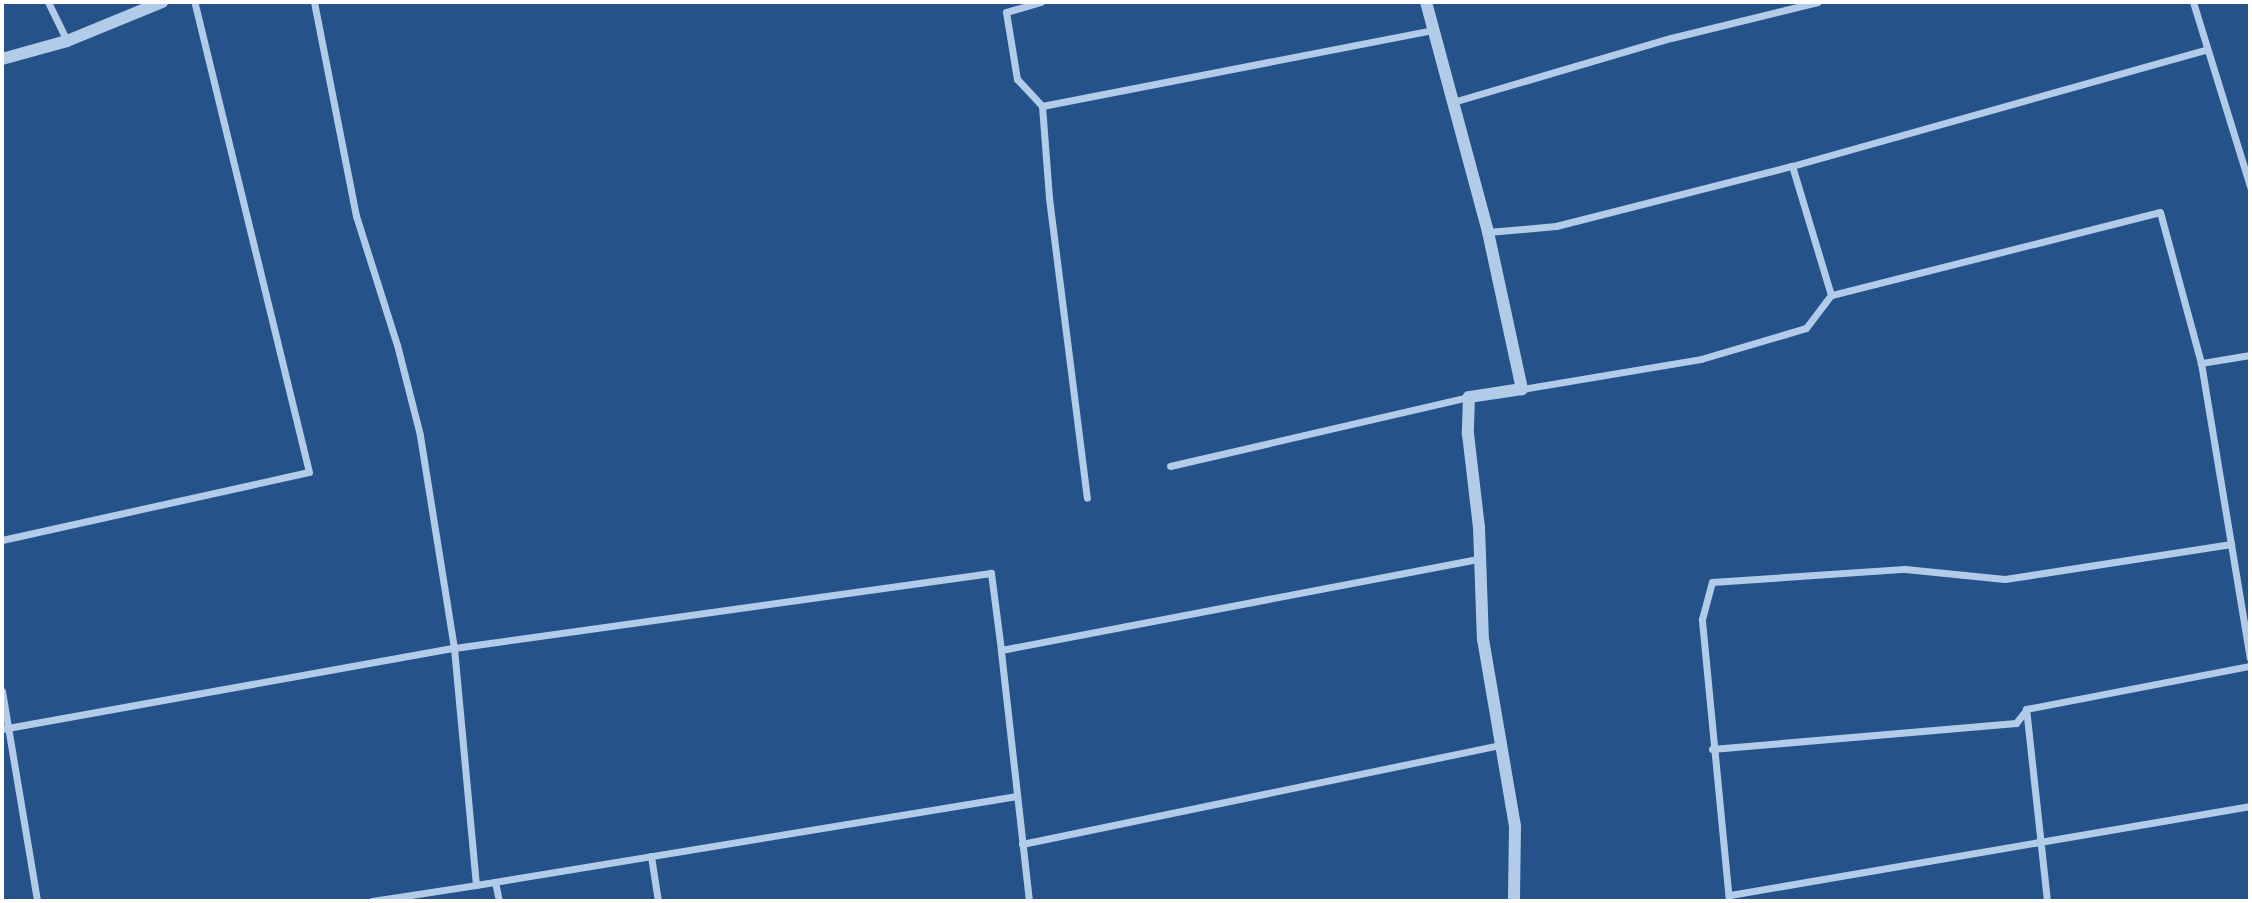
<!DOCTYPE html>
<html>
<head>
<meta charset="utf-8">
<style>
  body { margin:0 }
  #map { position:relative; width:2252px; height:903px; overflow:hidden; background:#255288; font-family:"Roboto Condensed",sans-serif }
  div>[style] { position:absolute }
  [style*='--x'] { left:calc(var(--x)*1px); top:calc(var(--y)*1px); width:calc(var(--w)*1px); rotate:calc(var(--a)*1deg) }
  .minor>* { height:7px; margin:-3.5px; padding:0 3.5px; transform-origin:3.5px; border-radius:3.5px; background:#b1cbe9 }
  .tertiary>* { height:12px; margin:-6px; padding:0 6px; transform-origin:6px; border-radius:6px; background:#b1cbe9 }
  span { translate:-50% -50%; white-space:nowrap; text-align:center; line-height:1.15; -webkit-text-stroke:5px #255288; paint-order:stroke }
  .frame { position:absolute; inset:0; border:4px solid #fff; pointer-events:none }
</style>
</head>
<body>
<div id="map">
  <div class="minor">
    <div style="--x:48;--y:2;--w:43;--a:64"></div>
    <div style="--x:1041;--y:2;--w:36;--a:164"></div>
    <div style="--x:1006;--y:12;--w:68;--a:80.7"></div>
    <div style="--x:1017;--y:79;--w:37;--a:47"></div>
    <div style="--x:1042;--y:106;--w:92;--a:85.6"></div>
    <div style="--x:1049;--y:198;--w:302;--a:82.8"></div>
    <div style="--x:2193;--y:2;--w:193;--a:72.8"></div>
    <div style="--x:1453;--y:102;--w:227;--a:-16.4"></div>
    <div style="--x:1671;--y:38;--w:151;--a:-13.8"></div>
    <div style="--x:1042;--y:106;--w:399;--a:-11"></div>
    <div style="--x:1488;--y:232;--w:68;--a:-5"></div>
    <div style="--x:1556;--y:226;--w:244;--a:-14.3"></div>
    <div style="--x:2250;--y:355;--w:50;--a:170.7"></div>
    <div style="--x:2201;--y:363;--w:299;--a:80.6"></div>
    <div style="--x:2201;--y:363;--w:156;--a:-105.2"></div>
    <div style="--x:2160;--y:212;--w:339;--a:165.8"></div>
    <div style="--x:1831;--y:295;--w:135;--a:-106.8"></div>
    <div style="--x:1792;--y:166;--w:431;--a:-15.7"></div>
    <div style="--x:1522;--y:389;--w:181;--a:-9.5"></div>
    <div style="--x:1701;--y:359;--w:109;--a:-16.4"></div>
    <div style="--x:1806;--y:328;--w:41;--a:-52.9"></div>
    <div style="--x:1170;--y:466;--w:307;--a:-13"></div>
    <div style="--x:2;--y:540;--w:314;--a:-12.5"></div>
    <div style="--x:309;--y:472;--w:484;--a:-103.7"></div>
    <div style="--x:1001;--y:650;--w:78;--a:-97.4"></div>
    <div style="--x:991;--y:573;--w:542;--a:172.05"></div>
    <div style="--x:454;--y:648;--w:238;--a:84.7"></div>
    <div style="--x:476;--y:885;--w:548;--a:-9.34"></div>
    <div style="--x:2;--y:691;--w:213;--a:80.5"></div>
    <div style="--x:2;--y:729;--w:459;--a:-10.2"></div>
    <div style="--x:454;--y:648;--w:216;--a:-99.1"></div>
    <div style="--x:420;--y:435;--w:93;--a:-104.3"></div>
    <div style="--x:397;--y:345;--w:135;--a:-107.6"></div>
    <div style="--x:356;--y:216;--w:218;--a:-101.1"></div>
    <div style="--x:1712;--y:749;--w:305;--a:-4.9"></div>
    <div style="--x:2016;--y:723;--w:16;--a:-52"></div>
    <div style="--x:1022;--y:844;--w:490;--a:-11.7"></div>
    <div style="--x:651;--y:856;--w:46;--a:81.2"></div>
    <div style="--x:495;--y:882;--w:19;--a:78"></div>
    <div style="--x:1730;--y:895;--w:528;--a:-9.71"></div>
    <div style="--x:372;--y:901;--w:105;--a:-8.7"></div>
    <div style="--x:1029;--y:901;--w:253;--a:-96.4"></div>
    <div style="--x:1001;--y:650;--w:488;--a:-10.8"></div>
    <div style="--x:1729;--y:901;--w:283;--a:-95.5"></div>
    <div style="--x:1702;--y:619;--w:38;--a:-75"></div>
    <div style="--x:1712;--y:582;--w:193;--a:-3.9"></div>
    <div style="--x:1905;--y:569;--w:100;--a:5.7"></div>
    <div style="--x:2005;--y:579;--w:229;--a:-8.8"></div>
    <div style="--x:2047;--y:901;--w:193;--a:-96.2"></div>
    <div style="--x:2026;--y:709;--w:228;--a:-10.9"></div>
  </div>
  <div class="tertiary">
    <div style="--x:1426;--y:2;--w:238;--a:74.9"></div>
    <div style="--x:1488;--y:232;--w:161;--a:77.8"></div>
    <div style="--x:1522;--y:389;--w:54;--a:171.4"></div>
    <div style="--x:1469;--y:397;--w:37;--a:92"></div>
    <div style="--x:1468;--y:434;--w:94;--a:83.3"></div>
    <div style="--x:1479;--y:527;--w:112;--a:88"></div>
    <div style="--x:1483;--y:639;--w:190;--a:80.3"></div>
    <div style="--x:1515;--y:826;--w:75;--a:90.8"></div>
    <div style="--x:2;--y:59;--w:67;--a:-15.5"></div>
    <div style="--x:67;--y:41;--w:103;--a:-22.3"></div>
  </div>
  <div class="frame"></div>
</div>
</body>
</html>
